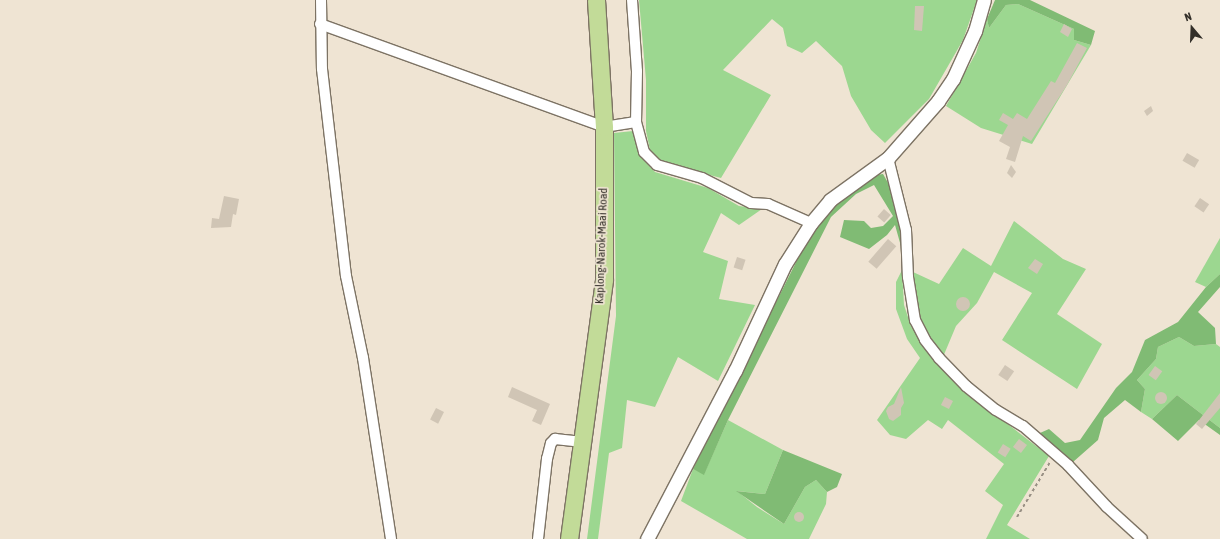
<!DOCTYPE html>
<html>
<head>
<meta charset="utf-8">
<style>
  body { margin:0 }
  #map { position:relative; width:1220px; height:539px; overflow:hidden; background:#efe4d3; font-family:"Asap Condensed",sans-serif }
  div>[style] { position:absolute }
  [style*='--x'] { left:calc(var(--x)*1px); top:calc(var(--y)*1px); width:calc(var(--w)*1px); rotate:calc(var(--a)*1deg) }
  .green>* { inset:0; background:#9cd790 }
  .forest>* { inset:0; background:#80bb74 }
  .building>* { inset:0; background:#d0c5b5; transform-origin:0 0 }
  .round { border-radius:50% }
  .path>* { height:2px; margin-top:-1px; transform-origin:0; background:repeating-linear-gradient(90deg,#989084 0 3px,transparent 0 6px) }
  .roads { filter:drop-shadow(1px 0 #7d7364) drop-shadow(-1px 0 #7d7364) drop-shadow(0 1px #7d7364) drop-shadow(0 -1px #7d7364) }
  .minor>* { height:10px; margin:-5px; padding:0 5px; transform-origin:5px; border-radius:5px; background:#fff }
  .tertiary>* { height:13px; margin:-6.5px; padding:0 6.5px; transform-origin:6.5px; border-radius:6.5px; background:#fff }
  .trunk>* { height:17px; margin:-8.5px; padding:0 8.5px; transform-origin:8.5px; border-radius:8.5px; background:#c2db98 }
  span { translate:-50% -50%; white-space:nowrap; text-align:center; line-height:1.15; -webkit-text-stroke:3.5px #efe4d3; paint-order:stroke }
  .street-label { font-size:12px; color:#332f29 }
  .north { position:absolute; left:1172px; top:8px; width:40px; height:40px; -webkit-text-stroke:3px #efe4d3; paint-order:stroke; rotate:341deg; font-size:11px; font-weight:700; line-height:16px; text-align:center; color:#332f29 }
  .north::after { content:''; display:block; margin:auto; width:14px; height:18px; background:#332f29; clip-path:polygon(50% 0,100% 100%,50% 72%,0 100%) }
</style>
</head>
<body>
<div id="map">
  <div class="green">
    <div style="clip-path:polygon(639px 0,977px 0,963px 40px,929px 99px,885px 143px,871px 130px,851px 96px,842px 66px,816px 41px,802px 53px,787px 46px,783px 28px,772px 19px,723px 70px,771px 95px,721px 178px,660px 162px,650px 150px,646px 131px,646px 80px)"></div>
    <div style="clip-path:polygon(1018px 4px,1074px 29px,1074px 40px,1091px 45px,1032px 144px,981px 128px,946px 106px,976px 53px,987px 19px,989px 28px,1006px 5px)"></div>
    <div style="clip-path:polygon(633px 131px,639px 155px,655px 172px,708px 188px,739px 206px,762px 209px,739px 225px,721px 213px,703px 252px,728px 261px,719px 299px,755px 305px,718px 381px,678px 357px,655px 407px,627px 400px,622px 448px,609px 453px,598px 539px,587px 539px,616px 316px,614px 133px)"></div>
    <div style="clip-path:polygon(1014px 221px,1063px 259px,1086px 269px,1057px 314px,1102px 344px,1077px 389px,1002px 340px,1032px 293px,994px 272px,977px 303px,956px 326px,943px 357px,919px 322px,913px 295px,913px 272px,939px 284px,963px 248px,991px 266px)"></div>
    <div style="clip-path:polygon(1220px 238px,1220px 274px,1206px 287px,1195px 282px)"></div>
    <div style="clip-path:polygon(902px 270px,904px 305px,911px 326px,930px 355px,961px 388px,1049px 456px,1007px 525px,1030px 539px,986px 539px,1003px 505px,985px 491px,1004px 464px,948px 420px,942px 429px,928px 420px,906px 439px,890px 435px,877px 420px,920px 358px,907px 339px,896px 309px,896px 282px)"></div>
    <div style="clip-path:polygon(1179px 337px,1194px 346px,1216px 344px,1220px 347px,1220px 428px,1177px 395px,1152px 419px,1141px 412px,1145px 389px,1137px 380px,1156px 359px,1158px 347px)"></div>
    <div style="clip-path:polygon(728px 420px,783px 450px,765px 494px,737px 491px,757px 507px,784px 524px,805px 487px,816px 480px,827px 492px,826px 504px,809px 539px,747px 539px,681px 501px,693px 469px,704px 474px)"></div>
  </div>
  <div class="forest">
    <div style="clip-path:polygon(995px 0,1030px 0,1095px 31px,1091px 45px,1074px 40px,1074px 29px,1018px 4px,1006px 5px,989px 28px,987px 19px)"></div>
    <div style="clip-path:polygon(883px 174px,891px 188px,902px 231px,904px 257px,895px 225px,887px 235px,869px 249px,840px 237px,844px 220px,864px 221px,871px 228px,883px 226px,893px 216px,874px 185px,856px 194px,831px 217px,728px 420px,704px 475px,693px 469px,815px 224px,846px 191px,870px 176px)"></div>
    <div style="clip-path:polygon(1220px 274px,1220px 287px,1198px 312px,1215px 328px,1216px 344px,1194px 346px,1179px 337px,1158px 347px,1156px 359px,1137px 380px,1145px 389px,1141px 412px,1125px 400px,1104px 418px,1098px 440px,1073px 462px,1040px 433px,1049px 429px,1065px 443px,1080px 440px,1116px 388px,1132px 372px,1145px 340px,1178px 322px,1206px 287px)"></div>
    <div style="clip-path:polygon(1177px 395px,1220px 428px,1220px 435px,1199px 420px,1178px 441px,1152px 419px)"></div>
    <div style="clip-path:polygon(783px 450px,842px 474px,837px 487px,827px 492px,816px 480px,805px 487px,784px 524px,736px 491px,765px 494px)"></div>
  </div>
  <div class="building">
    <div style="clip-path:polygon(915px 6px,924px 6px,922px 31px,914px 30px)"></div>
    <div style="clip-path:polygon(1064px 24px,1072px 29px,1068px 37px,1060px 32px)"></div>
    <div style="clip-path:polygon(1077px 43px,1087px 48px,1067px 85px,1031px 141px,1023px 136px,1015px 162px,1006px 159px,1010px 147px,999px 141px,1008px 125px,999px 120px,1003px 113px,1013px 119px,1017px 113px,1027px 119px,1051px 81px,1055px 83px)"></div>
    <div style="clip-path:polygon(1151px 106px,1153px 111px,1147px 116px,1144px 111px)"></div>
    <div style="left:1187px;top:153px;width:14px;height:9px;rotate:30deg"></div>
    <div style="clip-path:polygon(1011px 165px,1016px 172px,1012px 178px,1007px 173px)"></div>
    <div style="clip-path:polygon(224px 196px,239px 199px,236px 215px,233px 214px,231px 227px,211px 228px,212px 218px,219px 219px)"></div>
    <div style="left:1200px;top:198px;width:11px;height:10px;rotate:34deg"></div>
    <div style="left:884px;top:209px;width:9px;height:10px;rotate:41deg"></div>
    <div style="left:888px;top:239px;width:11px;height:30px;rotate:41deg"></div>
    <div style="left:737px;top:257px;width:9px;height:11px;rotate:18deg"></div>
    <div style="clip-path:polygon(1035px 259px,1043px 264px,1037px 274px,1028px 268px)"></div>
    <div class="round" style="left:956px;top:297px;width:14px;height:14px"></div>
    <div style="left:1005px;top:365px;width:11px;height:12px;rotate:34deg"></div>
    <div style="left:1155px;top:366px;width:9px;height:11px;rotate:36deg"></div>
    <div style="clip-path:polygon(512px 387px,550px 404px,541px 425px,532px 421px,537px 410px,508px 397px)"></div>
    <div style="clip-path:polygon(901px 387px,904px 403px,901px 408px,901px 415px,893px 421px,889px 419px,886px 411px,888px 407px,894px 404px)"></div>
    <div class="round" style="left:1155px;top:392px;width:12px;height:12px"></div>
    <div style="clip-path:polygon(1220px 393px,1220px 408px,1202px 429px,1196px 424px)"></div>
    <div style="left:945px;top:397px;width:9px;height:9px;rotate:27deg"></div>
    <div style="left:436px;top:408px;width:9px;height:13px;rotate:27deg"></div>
    <div style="left:1019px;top:439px;width:10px;height:10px;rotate:37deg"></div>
    <div style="left:1003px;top:444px;width:9px;height:10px;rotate:32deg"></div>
    <div class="round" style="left:794px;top:512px;width:10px;height:10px"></div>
  </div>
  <div class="path">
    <div style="--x:1017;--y:517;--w:64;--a:-59"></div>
  </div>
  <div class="roads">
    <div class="minor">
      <div style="--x:321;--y:0;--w:69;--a:89.2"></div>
      <div style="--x:322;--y:69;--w:208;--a:83.4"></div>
      <div style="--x:346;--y:276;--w:84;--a:78.3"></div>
      <div style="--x:363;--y:358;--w:183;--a:81.2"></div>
      <div style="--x:632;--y:0;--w:71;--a:86"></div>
      <div style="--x:637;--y:71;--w:51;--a:91.1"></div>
      <div style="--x:636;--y:122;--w:31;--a:75"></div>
      <div style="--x:644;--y:152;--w:18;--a:45"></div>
      <div style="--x:657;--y:165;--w:47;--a:16.1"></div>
      <div style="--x:702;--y:178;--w:55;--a:27"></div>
      <div style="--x:751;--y:203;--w:17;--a:3"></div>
      <div style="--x:768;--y:204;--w:47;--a:23.8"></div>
      <div style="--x:320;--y:24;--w:302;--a:19.9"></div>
      <div style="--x:604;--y:127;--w:32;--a:-9"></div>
      <div style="--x:888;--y:158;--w:74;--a:76"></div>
      <div style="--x:906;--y:230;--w:47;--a:87.6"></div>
      <div style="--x:908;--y:277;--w:44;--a:80.8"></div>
      <div style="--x:915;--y:320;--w:22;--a:63"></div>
      <div style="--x:925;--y:340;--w:23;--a:52"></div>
      <div style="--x:939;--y:358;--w:39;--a:46"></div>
      <div style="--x:966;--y:386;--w:38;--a:39"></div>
      <div style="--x:996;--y:410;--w:31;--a:31"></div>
      <div style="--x:1023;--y:426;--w:60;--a:40.9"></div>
      <div style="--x:1068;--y:465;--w:57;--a:47.1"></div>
      <div style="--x:1107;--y:507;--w:47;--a:42.4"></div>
      <div style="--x:538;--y:539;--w:81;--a:-83.6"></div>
      <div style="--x:547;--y:459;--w:16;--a:-76"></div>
      <div style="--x:551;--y:443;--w:6;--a:-45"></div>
      <div style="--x:555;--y:439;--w:28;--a:6"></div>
    </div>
    <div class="tertiary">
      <div style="--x:647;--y:539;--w:190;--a:-62.4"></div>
      <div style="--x:735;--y:371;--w:118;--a:-65"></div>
      <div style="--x:785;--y:264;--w:49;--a:-57.6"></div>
      <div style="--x:811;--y:223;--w:30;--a:-50"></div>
      <div style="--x:830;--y:200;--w:72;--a:-35.9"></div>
      <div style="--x:888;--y:158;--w:76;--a:-48.7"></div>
      <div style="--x:938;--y:101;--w:27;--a:-56"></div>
      <div style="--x:953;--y:79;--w:53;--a:-65.4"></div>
      <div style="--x:975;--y:31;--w:32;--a:-74"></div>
    </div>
    <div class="trunk">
      <div style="--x:569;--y:539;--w:262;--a:-82.3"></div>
      <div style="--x:604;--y:279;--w:152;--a:-90"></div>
      <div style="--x:604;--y:127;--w:127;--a:-93.6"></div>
    </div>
  </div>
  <div class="street-label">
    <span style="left:602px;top:246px;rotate:-88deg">Kaplong-Narok-Maai Road</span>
  </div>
  <div class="north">N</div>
</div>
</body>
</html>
